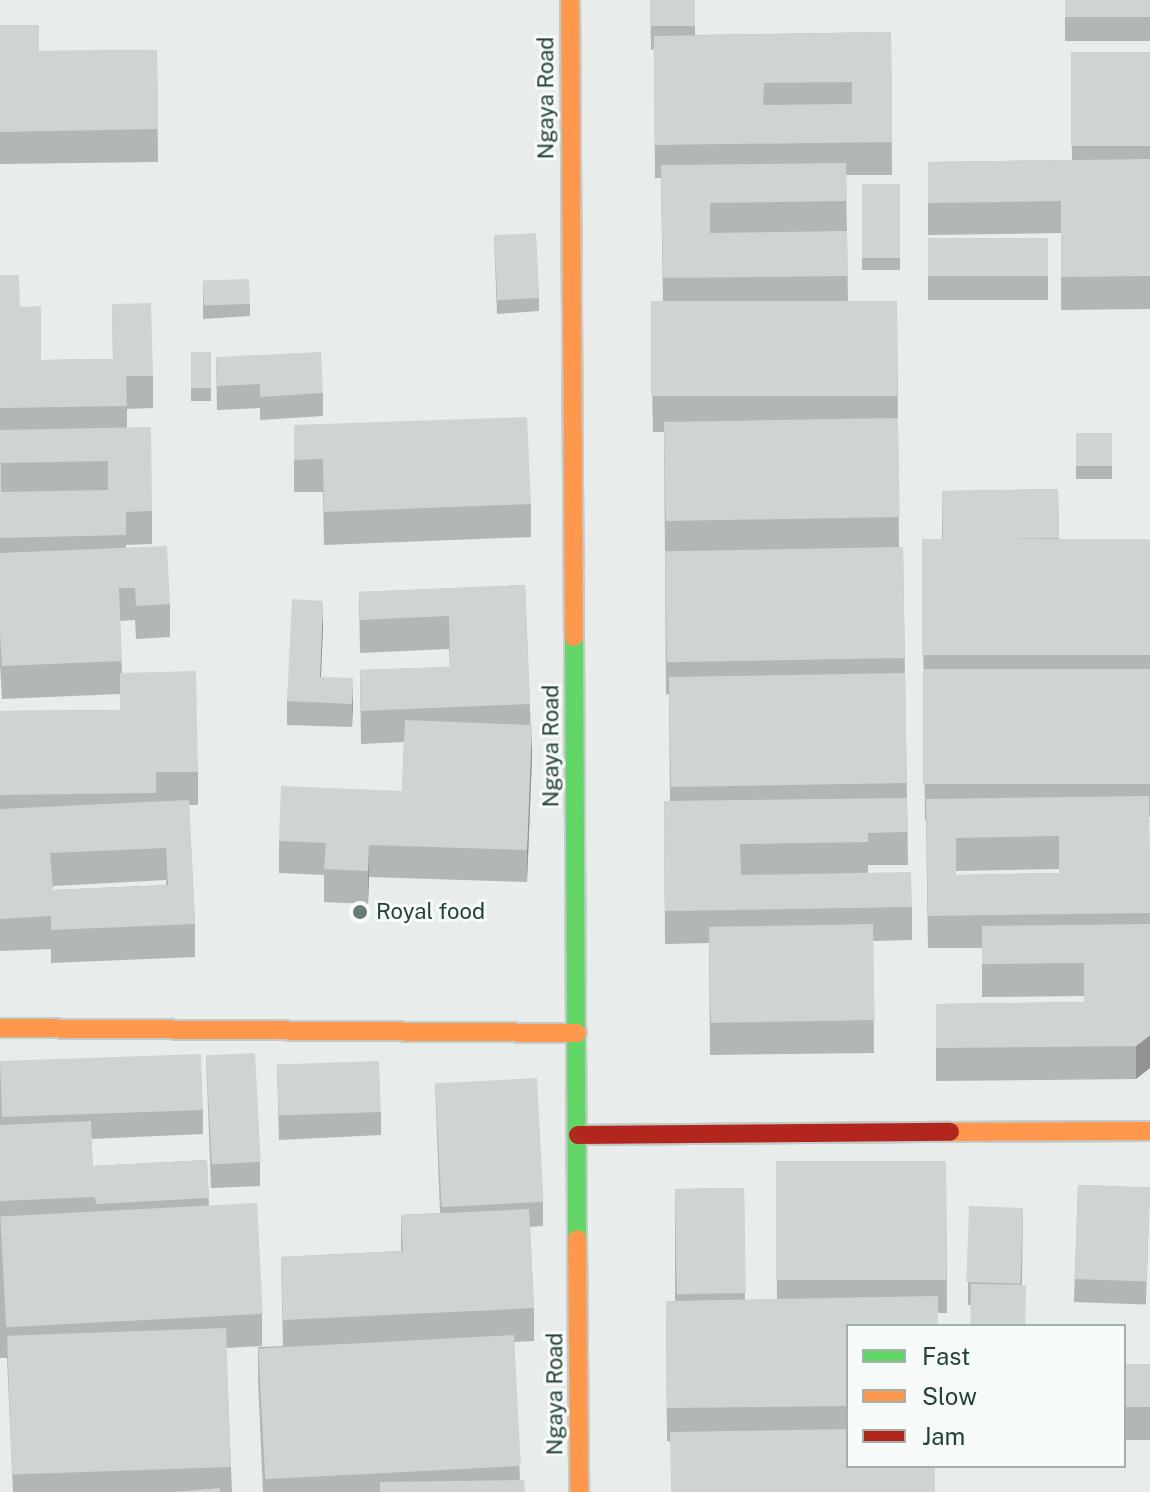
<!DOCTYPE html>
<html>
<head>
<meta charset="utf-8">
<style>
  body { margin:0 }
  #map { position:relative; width:1150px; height:1492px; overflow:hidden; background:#e8edeb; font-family:"Public Sans",sans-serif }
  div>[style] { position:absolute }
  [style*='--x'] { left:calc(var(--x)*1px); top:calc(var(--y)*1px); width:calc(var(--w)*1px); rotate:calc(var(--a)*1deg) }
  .roads { filter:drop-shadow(2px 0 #c3cbc8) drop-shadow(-2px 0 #c3cbc8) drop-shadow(0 2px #c3cbc8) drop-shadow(0 -2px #c3cbc8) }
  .fast>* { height:18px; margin:-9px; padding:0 9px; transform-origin:9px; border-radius:9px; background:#63d668 }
  .slow>* { height:18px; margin:-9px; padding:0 9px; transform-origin:9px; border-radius:9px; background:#ff974d }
  .jam>* { height:18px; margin:-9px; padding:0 9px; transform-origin:9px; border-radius:9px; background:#b3261e }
  .wall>* { inset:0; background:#b2b6b5; transform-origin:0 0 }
  .shaded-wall>* { inset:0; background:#919493 }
  .building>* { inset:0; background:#cfd4d2; transform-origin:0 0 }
  .dots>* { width:22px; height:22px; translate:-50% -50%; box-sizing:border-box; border:4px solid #f7fbf9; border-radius:50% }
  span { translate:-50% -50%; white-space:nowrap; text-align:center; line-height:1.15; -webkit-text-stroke:6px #f7fbf9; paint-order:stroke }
  .street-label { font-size:22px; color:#24423a }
  .poi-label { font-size:22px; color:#24423a }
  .left { translate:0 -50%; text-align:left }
  .legend { position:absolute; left:846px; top:1324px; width:280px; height:144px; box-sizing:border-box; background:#f7fbf9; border:2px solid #a3b1ad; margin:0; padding:10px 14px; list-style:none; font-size:24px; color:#24423a }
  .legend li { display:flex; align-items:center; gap:16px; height:40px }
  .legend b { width:40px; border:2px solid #a3b1ad }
</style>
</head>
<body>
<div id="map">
  <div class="roads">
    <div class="fast">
      <div style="--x:574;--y:637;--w:602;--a:89.71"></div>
    </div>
    <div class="slow">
      <div style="--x:570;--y:0;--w:637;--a:89.64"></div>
      <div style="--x:0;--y:1028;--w:577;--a:0.5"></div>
      <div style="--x:950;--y:1132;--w:200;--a:-0.3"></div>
      <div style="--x:577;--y:1239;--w:253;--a:89.5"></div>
    </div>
    <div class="jam">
      <div style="--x:578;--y:1135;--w:372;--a:-0.5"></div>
    </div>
  </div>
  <div class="wall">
    <div style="clip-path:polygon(650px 0,695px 0,695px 35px,891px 32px,892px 175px,846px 175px,848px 301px,897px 301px,899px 547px,903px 547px,908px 865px,868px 865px,868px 873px,912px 907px,912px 940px,873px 941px,874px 1053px,710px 1055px,709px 943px,665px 944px,664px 801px,670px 801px,669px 694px,666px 695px,664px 432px,653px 432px,651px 336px,663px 304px,661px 178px,655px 178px,654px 49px,651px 50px)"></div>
    <div style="left:1065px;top:0;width:85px;height:41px"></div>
    <div style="clip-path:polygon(0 25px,39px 51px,157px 50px,158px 162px,0 164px)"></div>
    <div style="clip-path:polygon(1150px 52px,1150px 309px,1061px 310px,1061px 233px,928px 235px,928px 162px,1072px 160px,1071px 54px)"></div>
    <div style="left:862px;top:184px;width:38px;height:86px"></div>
    <div style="clip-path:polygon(494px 236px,539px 298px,539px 311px,497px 314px)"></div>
    <div style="left:1048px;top:238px;width:62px;height:120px;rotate:90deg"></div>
    <div style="clip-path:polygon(evenodd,0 275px,20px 307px,41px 360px,113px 359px,112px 304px,153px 376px,153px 408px,127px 409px,127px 428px,152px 511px,152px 544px,126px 545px,126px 548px,170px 604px,170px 637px,136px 639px,135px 620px,120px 621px,122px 673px,198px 772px,198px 805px,189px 805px,195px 924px,195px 957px,51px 963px,51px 949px,0 951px,0 711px,120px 710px,120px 694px,2px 699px,0 664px,0 275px,166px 880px,166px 885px,53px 890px,53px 886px,166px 880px)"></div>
    <div style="clip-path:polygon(203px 282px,250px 304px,250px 316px,203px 319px)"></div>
    <div style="left:191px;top:352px;width:20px;height:49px"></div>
    <div style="clip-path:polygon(216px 357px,323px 393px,323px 416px,260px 420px,260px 408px,217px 410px)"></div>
    <div style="clip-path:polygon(294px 425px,531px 504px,531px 537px,324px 545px,323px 492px,294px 492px)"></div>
    <div style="left:1076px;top:433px;width:36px;height:46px"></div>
    <div style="clip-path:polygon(evenodd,1058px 489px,1059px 540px,1150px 539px,1150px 817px,1149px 817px,1150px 924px,1136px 1079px,936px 1081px,936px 1004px,1084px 1002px,1084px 996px,982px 997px,982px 948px,928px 948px,926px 820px,925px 820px,922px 542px,942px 541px,942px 491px,1058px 489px,1059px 869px,1059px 873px,956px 875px,956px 871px,1059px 869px)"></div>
    <div style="clip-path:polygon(525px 585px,532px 758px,527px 882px,369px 877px,368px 904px,324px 902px,324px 875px,279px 873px,279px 841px,402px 791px,404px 742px,361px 744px,360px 670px,450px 667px,449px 649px,360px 653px,359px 592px)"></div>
    <div style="clip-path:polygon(323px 625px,321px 677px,353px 702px,352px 727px,287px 725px,287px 701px)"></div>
    <div style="clip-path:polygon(206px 1055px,260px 1162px,260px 1186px,211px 1188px)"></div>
    <div style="clip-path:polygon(0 1064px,203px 1110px,203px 1134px,91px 1139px,93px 1166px,207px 1160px,209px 1206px,262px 1314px,262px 1346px,226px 1348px,232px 1492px,13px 1492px,7px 1358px,0 1358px)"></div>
    <div style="clip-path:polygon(277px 1066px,381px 1112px,381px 1135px,279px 1140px)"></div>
    <div style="clip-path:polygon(435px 1084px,543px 1202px,543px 1226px,530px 1227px,534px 1308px,534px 1341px,514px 1342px,520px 1480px,525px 1492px,263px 1492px,258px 1380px,258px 1347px,283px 1346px,281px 1257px,401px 1251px,401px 1215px,440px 1213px)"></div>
    <div style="clip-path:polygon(946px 1161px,947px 1313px,938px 1313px,848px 1326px,848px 1466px,667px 1441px,666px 1301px,675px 1301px,675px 1189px,744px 1188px,745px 1300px,777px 1299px,776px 1163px)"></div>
    <div style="left:1078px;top:1185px;width:72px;height:117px;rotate:2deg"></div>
    <div style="clip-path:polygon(1023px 1208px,1022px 1285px,971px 1305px,968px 1305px,968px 1282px)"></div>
    <div style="left:1124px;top:1364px;width:26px;height:76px"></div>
  </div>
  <div class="shaded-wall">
    <div style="clip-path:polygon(323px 601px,323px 625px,320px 700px,320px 677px)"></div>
    <div style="clip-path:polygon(353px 678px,353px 702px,352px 727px,352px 704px)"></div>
    <div style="clip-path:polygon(532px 725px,532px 758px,527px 882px,527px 850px)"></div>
    <div style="clip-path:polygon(369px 845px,369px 877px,368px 904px,368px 871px)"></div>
    <div style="clip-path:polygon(1150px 1035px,1150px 1068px,1136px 1079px,1136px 1046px)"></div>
  </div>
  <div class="building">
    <div style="left:650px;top:0;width:45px;height:26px"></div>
    <div style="left:1065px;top:0;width:85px;height:17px"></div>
    <div style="clip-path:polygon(0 25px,39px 25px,39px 51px,157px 50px,158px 129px,0 132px)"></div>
    <div style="clip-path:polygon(evenodd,891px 32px,892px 142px,655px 145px,654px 36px,891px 32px,852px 82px,852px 104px,763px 105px,764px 83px,852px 82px)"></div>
    <div style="left:1150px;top:52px;width:94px;height:79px;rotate:90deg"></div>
    <div style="clip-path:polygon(1150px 159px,1150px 276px,1061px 277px,1061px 201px,928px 203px,928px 162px)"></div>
    <div style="clip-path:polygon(846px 163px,847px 201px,710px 203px,710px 233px,847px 231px,848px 276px,663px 278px,661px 165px)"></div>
    <div style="left:862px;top:184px;width:38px;height:74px"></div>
    <div style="left:536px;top:233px;width:65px;height:42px;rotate:87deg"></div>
    <div style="left:1048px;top:238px;width:38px;height:120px;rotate:90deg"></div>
    <div style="clip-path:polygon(0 275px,19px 275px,20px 307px,41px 306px,41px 360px,113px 359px,112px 304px,151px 303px,153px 376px,126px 376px,127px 406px,0 408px)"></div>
    <div style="left:249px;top:279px;width:25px;height:46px;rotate:88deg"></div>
    <div style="left:897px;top:301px;width:95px;height:246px;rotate:90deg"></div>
    <div style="left:191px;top:352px;width:20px;height:36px"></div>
    <div style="clip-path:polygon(321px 352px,323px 393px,260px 397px,260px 384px,217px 386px,216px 357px)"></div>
    <div style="clip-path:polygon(527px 417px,531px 504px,324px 512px,323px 459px,294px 460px,294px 425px)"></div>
    <div style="left:898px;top:418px;width:99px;height:234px;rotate:89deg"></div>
    <div style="clip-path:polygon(evenodd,151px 427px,152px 511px,126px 512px,126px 535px,0 538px,0 430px,151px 427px,108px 461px,108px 490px,1px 492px,1px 463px,108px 461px)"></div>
    <div style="left:1076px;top:433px;width:36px;height:33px"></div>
    <div style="left:1058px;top:489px;width:49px;height:116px;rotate:89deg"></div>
    <div style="left:1150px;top:539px;width:116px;height:228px;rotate:90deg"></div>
    <div style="clip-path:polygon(167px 546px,170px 604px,136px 606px,135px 588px,119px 588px,122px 661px,2px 666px,0 631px,0 553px)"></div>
    <div style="left:903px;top:547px;width:111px;height:238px;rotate:89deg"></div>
    <div style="clip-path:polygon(525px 585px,530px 704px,361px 711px,360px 670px,450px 667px,449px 616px,360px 620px,359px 592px)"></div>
    <div style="clip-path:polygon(292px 599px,323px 601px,320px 677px,353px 678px,352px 704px,287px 701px)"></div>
    <div style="left:1150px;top:669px;width:115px;height:227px;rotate:90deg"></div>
    <div style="clip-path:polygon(196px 671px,198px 772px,156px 772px,156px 793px,0 795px,0 711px,120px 710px,120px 673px)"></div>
    <div style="left:905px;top:673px;width:110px;height:236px;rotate:89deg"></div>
    <div style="clip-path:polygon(405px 720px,532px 725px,527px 850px,369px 845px,368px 871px,324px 869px,326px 843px,279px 841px,281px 786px,402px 791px)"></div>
    <div style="clip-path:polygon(evenodd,1149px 796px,1150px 913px,928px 916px,926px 799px,1149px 796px,1059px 836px,1059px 873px,956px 875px,956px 838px,1059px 836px)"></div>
    <div style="clip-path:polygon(907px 798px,908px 832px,868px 833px,868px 842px,740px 844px,741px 875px,911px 872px,912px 907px,665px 911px,664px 801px)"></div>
    <div style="clip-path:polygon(evenodd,189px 800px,195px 924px,51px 930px,51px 916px,0 919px,0 809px,189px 800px,166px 848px,168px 885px,53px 890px,50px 853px,166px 848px)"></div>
    <div style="left:873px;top:924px;width:96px;height:164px;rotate:89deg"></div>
    <div style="clip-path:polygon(1150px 924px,1150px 1035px,1136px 1046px,936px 1048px,936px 1004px,1084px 1002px,1084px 963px,982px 964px,982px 926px)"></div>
    <div style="left:255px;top:1053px;width:109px;height:49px;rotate:87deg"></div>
    <div style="left:201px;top:1054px;width:56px;height:201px;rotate:88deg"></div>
    <div style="left:379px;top:1061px;width:51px;height:102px;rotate:88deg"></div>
    <div style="left:537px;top:1078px;width:124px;height:102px;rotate:87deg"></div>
    <div style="clip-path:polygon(91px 1121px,93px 1166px,207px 1160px,209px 1198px,96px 1204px,95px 1197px,0 1201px,0 1125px)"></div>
    <div style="left:946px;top:1161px;width:119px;height:170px;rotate:90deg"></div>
    <div style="left:1078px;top:1185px;width:72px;height:94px;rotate:2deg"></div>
    <div style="left:744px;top:1188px;width:105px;height:69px;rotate:89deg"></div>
    <div style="left:257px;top:1203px;width:111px;height:257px;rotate:87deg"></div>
    <div style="left:969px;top:1206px;width:54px;height:76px;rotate:2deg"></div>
    <div style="clip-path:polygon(529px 1209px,534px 1308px,283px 1320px,281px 1257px,403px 1251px,401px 1215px)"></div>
    <div style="left:971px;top:1284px;width:55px;height:42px;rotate:1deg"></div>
    <div style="clip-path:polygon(938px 1296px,938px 1326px,848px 1326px,848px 1406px,667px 1408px,666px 1301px)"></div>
    <div style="left:226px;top:1328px;width:139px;height:219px;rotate:88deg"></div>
    <div style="left:514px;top:1335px;width:131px;height:256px;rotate:87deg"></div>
    <div style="left:1124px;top:1364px;width:26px;height:43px"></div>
    <div style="clip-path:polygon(848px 1429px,848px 1466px,935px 1466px,935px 1492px,671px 1492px,670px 1432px)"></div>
    <div style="clip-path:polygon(524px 1480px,525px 1492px,380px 1492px,380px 1482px)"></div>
    <div style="clip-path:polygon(220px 1488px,220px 1492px,173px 1492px)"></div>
  </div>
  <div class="dots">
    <div style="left:360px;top:912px;background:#697e78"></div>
  </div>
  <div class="street-label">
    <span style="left:546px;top:98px;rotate:-90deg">Ngaya Road</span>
    <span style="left:551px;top:746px;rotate:-90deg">Ngaya Road</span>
    <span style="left:555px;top:1394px;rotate:-90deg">Ngaya Road</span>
  </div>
  <div class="poi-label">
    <span class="left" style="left:376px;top:912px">Royal food</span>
  </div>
  <ul class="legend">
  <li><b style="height:10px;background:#63d668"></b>Fast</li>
  <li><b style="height:10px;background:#ff974d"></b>Slow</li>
  <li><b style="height:10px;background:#b3261e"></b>Jam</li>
  </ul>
</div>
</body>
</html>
